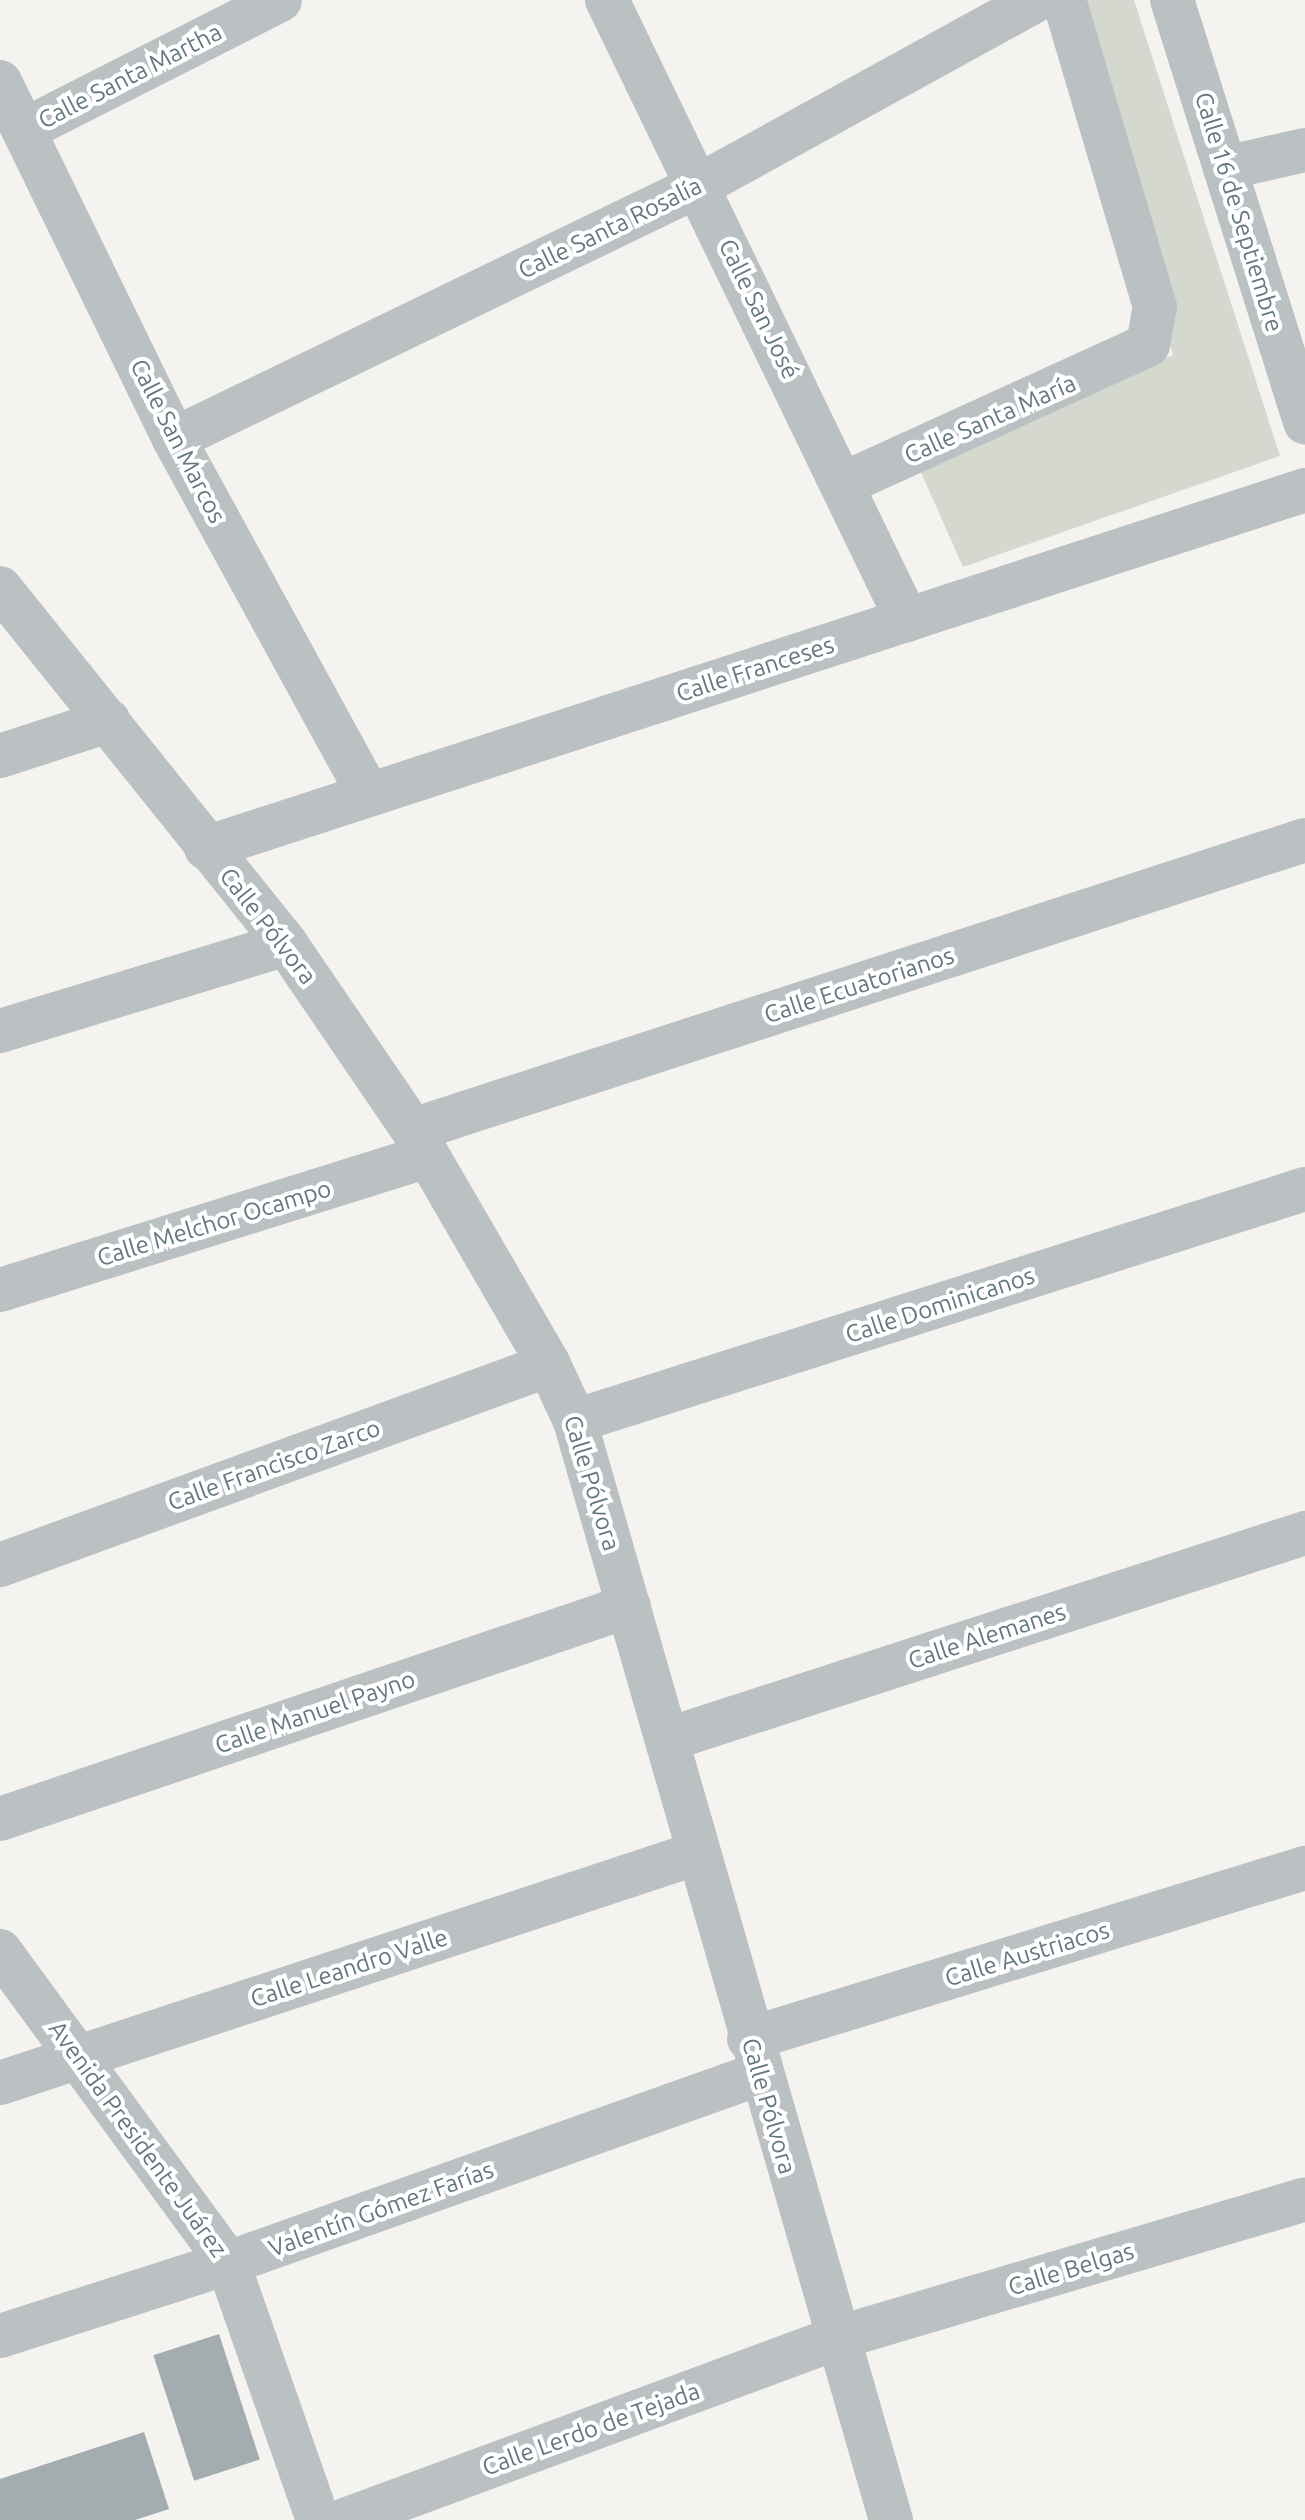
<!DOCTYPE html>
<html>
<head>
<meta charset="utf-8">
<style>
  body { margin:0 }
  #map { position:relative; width:1305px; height:2520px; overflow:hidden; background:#f4f3f0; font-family:Ubuntu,sans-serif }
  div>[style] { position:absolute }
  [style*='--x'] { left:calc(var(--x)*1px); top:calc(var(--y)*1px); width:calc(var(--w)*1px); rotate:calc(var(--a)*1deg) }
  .green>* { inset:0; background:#d4d8cf }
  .building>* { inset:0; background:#a3acaf; transform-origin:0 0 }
  .minor>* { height:44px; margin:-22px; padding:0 22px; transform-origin:22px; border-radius:22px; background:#bbc0c2 }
  .tertiary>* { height:44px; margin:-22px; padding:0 22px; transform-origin:22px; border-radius:22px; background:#bbc0c2 }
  span { translate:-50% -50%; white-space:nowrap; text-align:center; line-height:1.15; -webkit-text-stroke:8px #fff; paint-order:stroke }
  .street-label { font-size:24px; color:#65777f }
</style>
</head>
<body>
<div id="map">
  <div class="green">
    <div style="clip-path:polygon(1073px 0,1134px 0,1280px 456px,963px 567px,920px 470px,1173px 355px)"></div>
  </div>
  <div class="building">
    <div style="left:219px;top:2334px;width:132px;height:69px;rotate:72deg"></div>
    <div style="clip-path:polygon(144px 2432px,169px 2509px,135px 2520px,0 2520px,0 2479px)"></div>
  </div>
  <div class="minor">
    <div style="--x:607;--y:0;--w:689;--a:64.18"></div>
    <div style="--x:1172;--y:0;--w:443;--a:72.5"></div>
    <div style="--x:0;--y:82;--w:397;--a:64"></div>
    <div style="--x:174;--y:439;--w:405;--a:61.3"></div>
    <div style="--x:24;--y:130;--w:287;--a:-26.9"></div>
    <div style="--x:1225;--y:168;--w:82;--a:-12.7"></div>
    <div style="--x:174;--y:439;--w:584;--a:-25.78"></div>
    <div style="--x:700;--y:185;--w:384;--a:-28.8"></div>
    <div style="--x:843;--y:484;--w:335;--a:-24.5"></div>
    <div style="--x:1148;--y:345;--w:39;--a:-80"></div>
    <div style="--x:1155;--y:307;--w:320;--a:-106.5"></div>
    <div style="--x:0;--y:756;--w:114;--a:-18"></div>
    <div style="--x:206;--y:848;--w:1156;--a:-18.04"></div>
    <div style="--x:0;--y:1031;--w:299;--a:-16.9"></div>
    <div style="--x:413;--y:1130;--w:938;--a:-18.01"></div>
    <div style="--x:0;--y:1290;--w:448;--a:-17.4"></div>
    <div style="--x:575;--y:1421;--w:766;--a:-17.63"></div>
    <div style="--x:0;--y:1565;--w:584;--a:-20.02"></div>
    <div style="--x:669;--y:1739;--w:669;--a:-17.95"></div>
    <div style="--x:0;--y:1819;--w:664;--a:-18.71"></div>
    <div style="--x:0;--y:1951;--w:386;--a:53.8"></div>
    <div style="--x:228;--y:2263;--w:272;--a:70.7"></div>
    <div style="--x:749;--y:2039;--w:582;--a:-17.1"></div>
    <div style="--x:0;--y:2083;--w:735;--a:-18.24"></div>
    <div style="--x:0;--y:2336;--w:239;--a:-17.8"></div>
    <div style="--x:228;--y:2263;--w:564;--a:-19.59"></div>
    <div style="--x:345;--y:2520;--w:525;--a:-20.3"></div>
    <div style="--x:837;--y:2338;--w:488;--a:-16.5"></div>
  </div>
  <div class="tertiary">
    <div style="--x:0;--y:588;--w:457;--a:51.2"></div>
    <div style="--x:286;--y:944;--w:225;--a:55.7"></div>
    <div style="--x:413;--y:1130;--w:272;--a:59.9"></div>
    <div style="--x:549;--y:1365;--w:62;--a:65.1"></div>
    <div style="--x:575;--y:1421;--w:1144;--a:73.96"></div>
  </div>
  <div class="street-label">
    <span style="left:130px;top:76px;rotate:-27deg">Calle Santa Martha</span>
    <span style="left:1239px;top:212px;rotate:73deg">Calle 16 de Septiembre</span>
    <span style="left:610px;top:228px;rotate:-26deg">Calle Santa Rosalía</span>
    <span style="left:759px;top:309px;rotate:64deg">Calle San José</span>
    <span style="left:990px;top:419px;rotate:-24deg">Calle Santa María</span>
    <span style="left:178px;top:441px;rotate:63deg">Calle San Marcos</span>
    <span style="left:755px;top:669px;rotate:-18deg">Calle Franceses</span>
    <span style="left:268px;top:926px;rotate:52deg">Calle Pólvora</span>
    <span style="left:859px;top:985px;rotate:-18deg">Calle Ecuatorianos</span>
    <span style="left:214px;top:1223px;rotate:-17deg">Calle Melchor Ocampo</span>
    <span style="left:940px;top:1305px;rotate:-18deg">Calle Dominicanos</span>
    <span style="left:274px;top:1465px;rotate:-20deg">Calle Francisco Zarco</span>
    <span style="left:592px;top:1483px;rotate:73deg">Calle Pólvora</span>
    <span style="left:987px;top:1636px;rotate:-18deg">Calle Alemanes</span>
    <span style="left:315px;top:1712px;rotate:-19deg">Calle Manuel Payno</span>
    <span style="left:1027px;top:1954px;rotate:-17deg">Calle Austriacos</span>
    <span style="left:349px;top:1968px;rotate:-18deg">Calle Leandro Valle</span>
    <span style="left:769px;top:2106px;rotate:74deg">Calle Pólvora</span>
    <span style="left:138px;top:2139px;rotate:54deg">Avenida Presidente Juárez</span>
    <span style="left:381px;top:2209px;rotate:-20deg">Valentín Gómez Farías</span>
    <span style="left:1071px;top:2269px;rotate:-17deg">Calle Belgas</span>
    <span style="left:591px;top:2429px;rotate:-20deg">Calle Lerdo de Tejada</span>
  </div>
</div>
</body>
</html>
